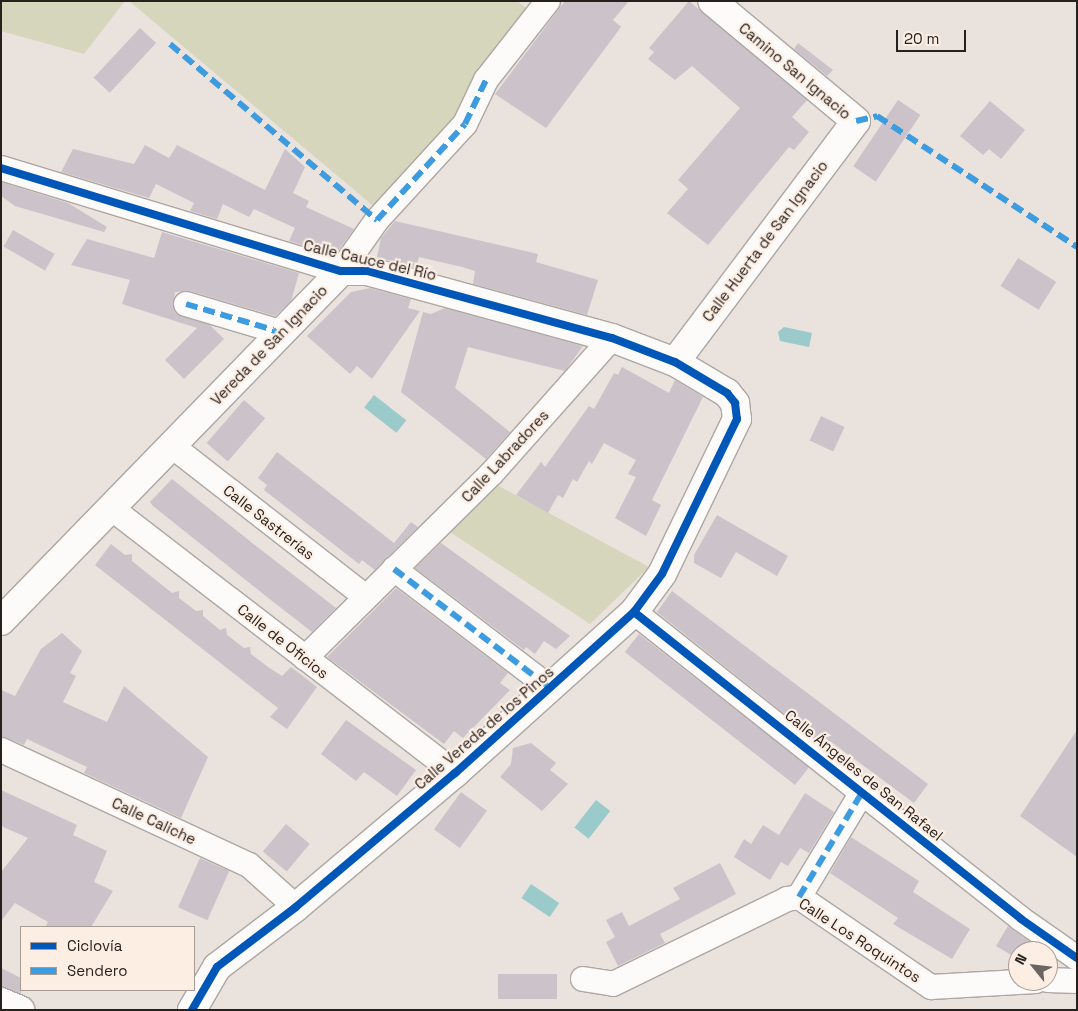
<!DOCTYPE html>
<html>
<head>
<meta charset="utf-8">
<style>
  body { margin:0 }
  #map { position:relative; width:1078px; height:1011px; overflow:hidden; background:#eae2dd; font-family:"Space Grotesk",sans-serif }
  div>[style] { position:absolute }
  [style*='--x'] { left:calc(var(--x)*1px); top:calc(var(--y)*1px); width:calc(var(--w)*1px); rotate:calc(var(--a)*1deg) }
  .green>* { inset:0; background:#d6d6bd }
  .water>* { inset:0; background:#9acaca; transform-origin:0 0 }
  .building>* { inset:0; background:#cbc3c9; transform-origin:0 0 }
  .roads { filter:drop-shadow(1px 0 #ada7a3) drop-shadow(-1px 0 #ada7a3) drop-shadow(0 1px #ada7a3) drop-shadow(0 -1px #ada7a3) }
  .street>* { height:24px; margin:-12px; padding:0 12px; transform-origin:12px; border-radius:12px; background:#fcfbfa }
  .secondary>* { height:28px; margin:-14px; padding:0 14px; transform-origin:14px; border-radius:14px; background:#fcfbfa }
  .quiet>* { height:6px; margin-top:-3px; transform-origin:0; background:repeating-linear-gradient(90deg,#3d9be0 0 12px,transparent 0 18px) }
  .cycleway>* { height:8px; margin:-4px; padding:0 4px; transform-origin:4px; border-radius:4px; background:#0057b8 }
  span { translate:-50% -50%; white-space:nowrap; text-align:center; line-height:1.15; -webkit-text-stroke:4.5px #fdeee4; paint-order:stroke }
  .street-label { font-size:15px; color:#27211e }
  .frame { position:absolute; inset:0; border:2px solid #27211e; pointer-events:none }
  .legend { position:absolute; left:20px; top:926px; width:175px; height:65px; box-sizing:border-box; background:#fdeee4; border:1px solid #a79c95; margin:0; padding:6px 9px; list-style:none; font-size:15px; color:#27211e }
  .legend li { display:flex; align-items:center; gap:10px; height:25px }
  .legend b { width:25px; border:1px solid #a79c95 }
  .north { position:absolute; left:1008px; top:941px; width:50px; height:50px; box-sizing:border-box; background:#fdeee4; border:1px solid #a79c95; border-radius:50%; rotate:299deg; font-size:14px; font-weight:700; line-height:20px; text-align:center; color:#27211e }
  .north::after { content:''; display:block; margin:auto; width:18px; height:22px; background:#6b6561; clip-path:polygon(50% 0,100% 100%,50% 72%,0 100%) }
  .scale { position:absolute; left:896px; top:30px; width:70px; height:22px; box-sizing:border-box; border:2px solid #27211e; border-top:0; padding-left:6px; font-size:15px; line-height:18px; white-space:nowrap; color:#27211e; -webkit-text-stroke:4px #fdeee4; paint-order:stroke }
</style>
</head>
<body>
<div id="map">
  <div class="green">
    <div style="clip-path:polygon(1px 1px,125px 1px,84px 54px,1px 31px)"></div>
    <div style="clip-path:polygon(129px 1px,517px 1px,533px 13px,460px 123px,377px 209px)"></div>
    <div style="clip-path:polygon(497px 485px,649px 567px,590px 624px,450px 532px)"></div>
  </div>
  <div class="water">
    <div style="clip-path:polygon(784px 327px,812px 333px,809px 347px,780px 341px,778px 332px)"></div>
    <div style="left:374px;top:395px;width:41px;height:16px;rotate:38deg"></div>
    <div style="left:596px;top:800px;width:18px;height:35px;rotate:38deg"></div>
    <div style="left:531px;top:884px;width:34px;height:17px;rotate:34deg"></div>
  </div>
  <div class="building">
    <div style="clip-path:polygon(565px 1px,629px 1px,613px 20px,621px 27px,546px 128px,495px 94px)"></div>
    <div style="clip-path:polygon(689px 1px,807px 100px,792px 117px,809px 132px,794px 150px,789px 147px,708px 245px,667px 213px,688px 189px,678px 180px,740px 108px,692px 66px,675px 80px,648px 59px,654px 52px,649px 48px)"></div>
    <div style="left:140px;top:28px;width:22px;height:68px;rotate:43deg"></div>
    <div style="clip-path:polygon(798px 43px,833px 70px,827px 76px,794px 49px)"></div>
    <div style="left:898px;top:100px;width:27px;height:80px;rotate:34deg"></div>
    <div style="clip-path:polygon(990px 101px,1025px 130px,1001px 159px,989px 149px,983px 155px,960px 136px)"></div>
    <div style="clip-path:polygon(145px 145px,169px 158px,177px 145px,265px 190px,285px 149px,305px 167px,293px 193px,309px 201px,306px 207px,354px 229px,335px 255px,289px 241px,295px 228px,254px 209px,249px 217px,223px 204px,217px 219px,190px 211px,194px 203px,156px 184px,149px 198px,61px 172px,73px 149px,134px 164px)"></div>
    <div style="clip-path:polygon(1px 182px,68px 203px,107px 227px,104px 232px,15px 206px,1px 196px)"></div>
    <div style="clip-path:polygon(395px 221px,538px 254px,536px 262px,598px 280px,587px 315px,473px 284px,475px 271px,462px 267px,419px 257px,416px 268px,377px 257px,381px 238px)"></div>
    <div style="left:13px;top:230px;width:48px;height:19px;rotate:30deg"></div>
    <div style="clip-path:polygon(162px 232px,299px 273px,291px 301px,275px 316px,190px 291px,175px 292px,173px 307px,176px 314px,210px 325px,224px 339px,184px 379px,165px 360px,197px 328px,122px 304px,130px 280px,71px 265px,87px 239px,154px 258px)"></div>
    <div style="left:1018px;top:258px;width:45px;height:33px;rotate:32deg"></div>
    <div style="clip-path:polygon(370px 288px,411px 299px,408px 308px,420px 311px,372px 379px,357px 366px,350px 374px,307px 336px,351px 292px)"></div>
    <div style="clip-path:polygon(445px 308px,583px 346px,565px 371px,468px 347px,455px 388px,510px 432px,486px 459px,401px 392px,423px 312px,431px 314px)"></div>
    <div style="clip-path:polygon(622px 367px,669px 393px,675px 380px,703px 397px,652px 500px,661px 505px,646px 536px,615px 518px,636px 477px,628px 474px,636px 460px,604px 443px,592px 464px,589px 461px,577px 482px,573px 479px,563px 498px,558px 495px,548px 513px,516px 495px,541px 462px,545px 467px,589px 406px,594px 409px,614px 373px,618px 375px)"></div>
    <div style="left:244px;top:400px;width:28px;height:57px;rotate:41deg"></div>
    <div style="left:821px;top:416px;width:26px;height:27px;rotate:25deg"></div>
    <div style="clip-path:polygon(277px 452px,394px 543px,411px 522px,418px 527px,375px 570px,362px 560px,359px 564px,264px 490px,267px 485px,258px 478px)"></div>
    <div style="clip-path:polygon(172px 479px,251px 542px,336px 608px,312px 632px,267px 597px,153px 506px,150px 502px)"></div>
    <div style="clip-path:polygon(717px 515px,788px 556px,777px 576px,736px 552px,721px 578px,694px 563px,694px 555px)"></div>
    <div style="clip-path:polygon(441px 543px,570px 636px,556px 649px,544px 641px,535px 654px,526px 647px,524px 650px,415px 568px)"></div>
    <div style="clip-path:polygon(111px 544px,125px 555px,132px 554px,132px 561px,172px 593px,179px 591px,179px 598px,196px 611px,203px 610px,203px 616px,220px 630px,226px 628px,227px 635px,244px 648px,250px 647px,251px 654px,268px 667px,282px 676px,291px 667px,317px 687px,287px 729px,270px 717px,278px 708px,95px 565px)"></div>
    <div style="clip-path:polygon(396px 588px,508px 673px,500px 683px,510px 690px,463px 738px,454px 731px,444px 744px,327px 657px)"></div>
    <div style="clip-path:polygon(672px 591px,928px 784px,914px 803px,830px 741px,826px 747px,657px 612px)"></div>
    <div style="clip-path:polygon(62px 633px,82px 651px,70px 673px,76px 676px,63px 702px,107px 722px,124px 686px,208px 757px,181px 818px,84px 773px,87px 767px,27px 739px,24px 745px,1px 736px,1px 690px,15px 696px,41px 649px)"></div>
    <div style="left:639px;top:634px;width:216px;height:23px;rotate:38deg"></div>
    <div style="clip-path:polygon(346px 720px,416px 770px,397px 796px,364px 772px,356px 781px,321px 754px)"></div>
    <div style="clip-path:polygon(1077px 730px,1077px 857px,1020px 816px)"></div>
    <div style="clip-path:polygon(531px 743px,556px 763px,550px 770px,568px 784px,542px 811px,500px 777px,511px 764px,513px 748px)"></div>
    <div style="clip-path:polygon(1px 790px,77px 825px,73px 835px,107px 851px,94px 882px,113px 891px,91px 927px,45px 927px,48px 922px,15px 903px,1px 921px,1px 872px,28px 838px,1px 826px)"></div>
    <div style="left:461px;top:792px;width:32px;height:46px;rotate:36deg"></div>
    <div style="clip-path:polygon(805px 793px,834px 812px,809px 853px,800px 848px,788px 866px,781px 862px,770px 880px,734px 857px,744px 839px,751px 844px,763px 825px,779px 835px)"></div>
    <div style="left:286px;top:824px;width:31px;height:36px;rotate:40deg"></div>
    <div style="clip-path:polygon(851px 837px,919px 881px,913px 892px,970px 929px,952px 959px,893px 924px,898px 918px,830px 873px)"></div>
    <div style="left:200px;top:858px;width:32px;height:54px;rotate:24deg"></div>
    <div style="clip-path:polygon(720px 863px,736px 894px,660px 934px,665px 943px,618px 966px,606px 942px,615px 937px,606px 920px,622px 912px,629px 926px,680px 899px,673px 888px)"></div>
    <div style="clip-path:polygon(1008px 926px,1013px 930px,1043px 951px,1018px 951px,1018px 959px,996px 946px)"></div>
    <div style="clip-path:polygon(1px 968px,21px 978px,21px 994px,1px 987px)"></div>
    <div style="left:498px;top:974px;width:59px;height:25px"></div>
  </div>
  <div class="roads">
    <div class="street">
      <div style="--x:1;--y:168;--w:355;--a:16.9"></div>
      <div style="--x:341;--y:271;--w:62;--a:-54.8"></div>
      <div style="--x:377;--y:220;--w:130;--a:-47.5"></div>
      <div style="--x:465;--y:124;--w:49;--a:-64.5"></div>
      <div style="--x:486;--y:80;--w:100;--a:-51.9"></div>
      <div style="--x:186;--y:304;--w:91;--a:16.6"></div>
      <div style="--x:273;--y:330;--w:8;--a:40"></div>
      <div style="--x:172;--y:446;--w:246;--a:37.9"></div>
      <div style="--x:111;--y:508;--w:434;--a:37.6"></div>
      <div style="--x:394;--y:569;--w:196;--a:37.3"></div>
      <div style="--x:634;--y:612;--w:494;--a:38.4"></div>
      <div style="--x:1021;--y:919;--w:68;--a:34.9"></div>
      <div style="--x:305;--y:658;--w:263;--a:-44.7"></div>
      <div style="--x:492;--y:473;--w:181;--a:-48.4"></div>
      <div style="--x:1;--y:750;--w:273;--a:24.9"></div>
      <div style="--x:249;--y:865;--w:63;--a:41.8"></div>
      <div style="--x:799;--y:897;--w:124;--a:-58.9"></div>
      <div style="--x:583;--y:979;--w:30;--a:9"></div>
      <div style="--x:613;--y:984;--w:194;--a:-26"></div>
      <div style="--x:787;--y:899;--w:12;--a:-9"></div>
      <div style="--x:799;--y:897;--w:160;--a:34.3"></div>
      <div style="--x:931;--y:987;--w:105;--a:-3.3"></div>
      <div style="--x:1048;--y:980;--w:29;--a:2"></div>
    </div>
    <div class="secondary">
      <div style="--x:675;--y:362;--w:301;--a:-53.1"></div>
      <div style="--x:856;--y:121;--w:187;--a:-140.2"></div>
      <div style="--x:1;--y:621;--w:488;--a:-45.8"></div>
      <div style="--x:341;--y:271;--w:26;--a:0"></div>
      <div style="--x:367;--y:271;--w:254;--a:15.3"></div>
      <div style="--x:612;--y:338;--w:67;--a:20.9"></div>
      <div style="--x:675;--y:362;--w:61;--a:30.8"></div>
      <div style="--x:727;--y:393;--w:13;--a:51"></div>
      <div style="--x:735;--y:403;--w:16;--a:83"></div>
      <div style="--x:737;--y:419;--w:172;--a:115.8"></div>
      <div style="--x:662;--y:574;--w:47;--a:126.4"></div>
      <div style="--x:634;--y:612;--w:241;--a:138"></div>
      <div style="--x:455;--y:773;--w:208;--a:139.9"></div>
      <div style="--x:296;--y:907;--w:99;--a:142.8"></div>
      <div style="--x:217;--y:967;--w:50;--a:120.2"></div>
      <div style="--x:1;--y:1002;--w:21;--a:23"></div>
    </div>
  </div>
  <div class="quiet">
    <div style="--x:170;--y:44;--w:272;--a:40.4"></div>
    <div style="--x:377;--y:220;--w:130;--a:-47.5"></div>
    <div style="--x:465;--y:124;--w:49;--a:-64.5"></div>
    <div style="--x:856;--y:121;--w:22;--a:-13"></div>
    <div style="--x:877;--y:116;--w:239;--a:33.2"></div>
    <div style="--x:186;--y:304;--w:91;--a:16.6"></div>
    <div style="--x:273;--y:330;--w:8;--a:40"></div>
    <div style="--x:394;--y:569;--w:196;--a:37.3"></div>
    <div style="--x:799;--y:897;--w:124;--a:-58.9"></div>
  </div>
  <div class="cycleway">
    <div style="--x:1;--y:168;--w:355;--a:16.9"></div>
    <div style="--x:341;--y:271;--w:26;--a:0"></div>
    <div style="--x:367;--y:271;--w:254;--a:15.3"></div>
    <div style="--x:612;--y:338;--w:67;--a:20.9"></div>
    <div style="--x:675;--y:362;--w:61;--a:30.8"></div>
    <div style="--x:727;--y:393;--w:13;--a:51"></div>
    <div style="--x:735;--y:403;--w:16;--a:83"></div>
    <div style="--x:737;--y:419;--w:172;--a:115.8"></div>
    <div style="--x:662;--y:574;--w:47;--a:126.4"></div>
    <div style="--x:634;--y:612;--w:241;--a:138"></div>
    <div style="--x:455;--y:773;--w:208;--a:139.9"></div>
    <div style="--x:296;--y:907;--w:99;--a:142.8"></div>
    <div style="--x:217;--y:967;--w:50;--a:120.2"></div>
    <div style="--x:634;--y:612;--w:494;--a:38.4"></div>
    <div style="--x:1021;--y:919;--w:68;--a:34.9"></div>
  </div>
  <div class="street-label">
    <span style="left:795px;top:71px;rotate:40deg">Camino San Ignacio</span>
    <span style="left:765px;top:241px;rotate:-53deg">Calle Huerta de San Ignacio</span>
    <span style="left:370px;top:260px;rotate:13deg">Calle Cauce del Río</span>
    <span style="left:269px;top:345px;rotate:-46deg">Vereda de San Ignacio</span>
    <span style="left:505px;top:456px;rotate:-47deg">Calle Labradores</span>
    <span style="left:269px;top:522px;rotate:38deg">Calle Sastrerías</span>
    <span style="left:283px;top:641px;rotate:38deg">Calle de Oficios</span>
    <span style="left:484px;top:728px;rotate:-41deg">Calle Vereda de los Pinos</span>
    <span style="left:864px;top:775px;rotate:39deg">Calle Ángeles de San Rafael</span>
    <span style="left:154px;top:821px;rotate:25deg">Calle Caliche</span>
    <span style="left:860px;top:940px;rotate:33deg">Calle Los Roquintos</span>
  </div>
  <div class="frame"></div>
  <ul class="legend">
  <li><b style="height:6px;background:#0057b8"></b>Ciclovía</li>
  <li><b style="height:6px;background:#3d9be0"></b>Sendero</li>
  </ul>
  <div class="north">N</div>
  <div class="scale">20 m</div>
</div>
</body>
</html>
